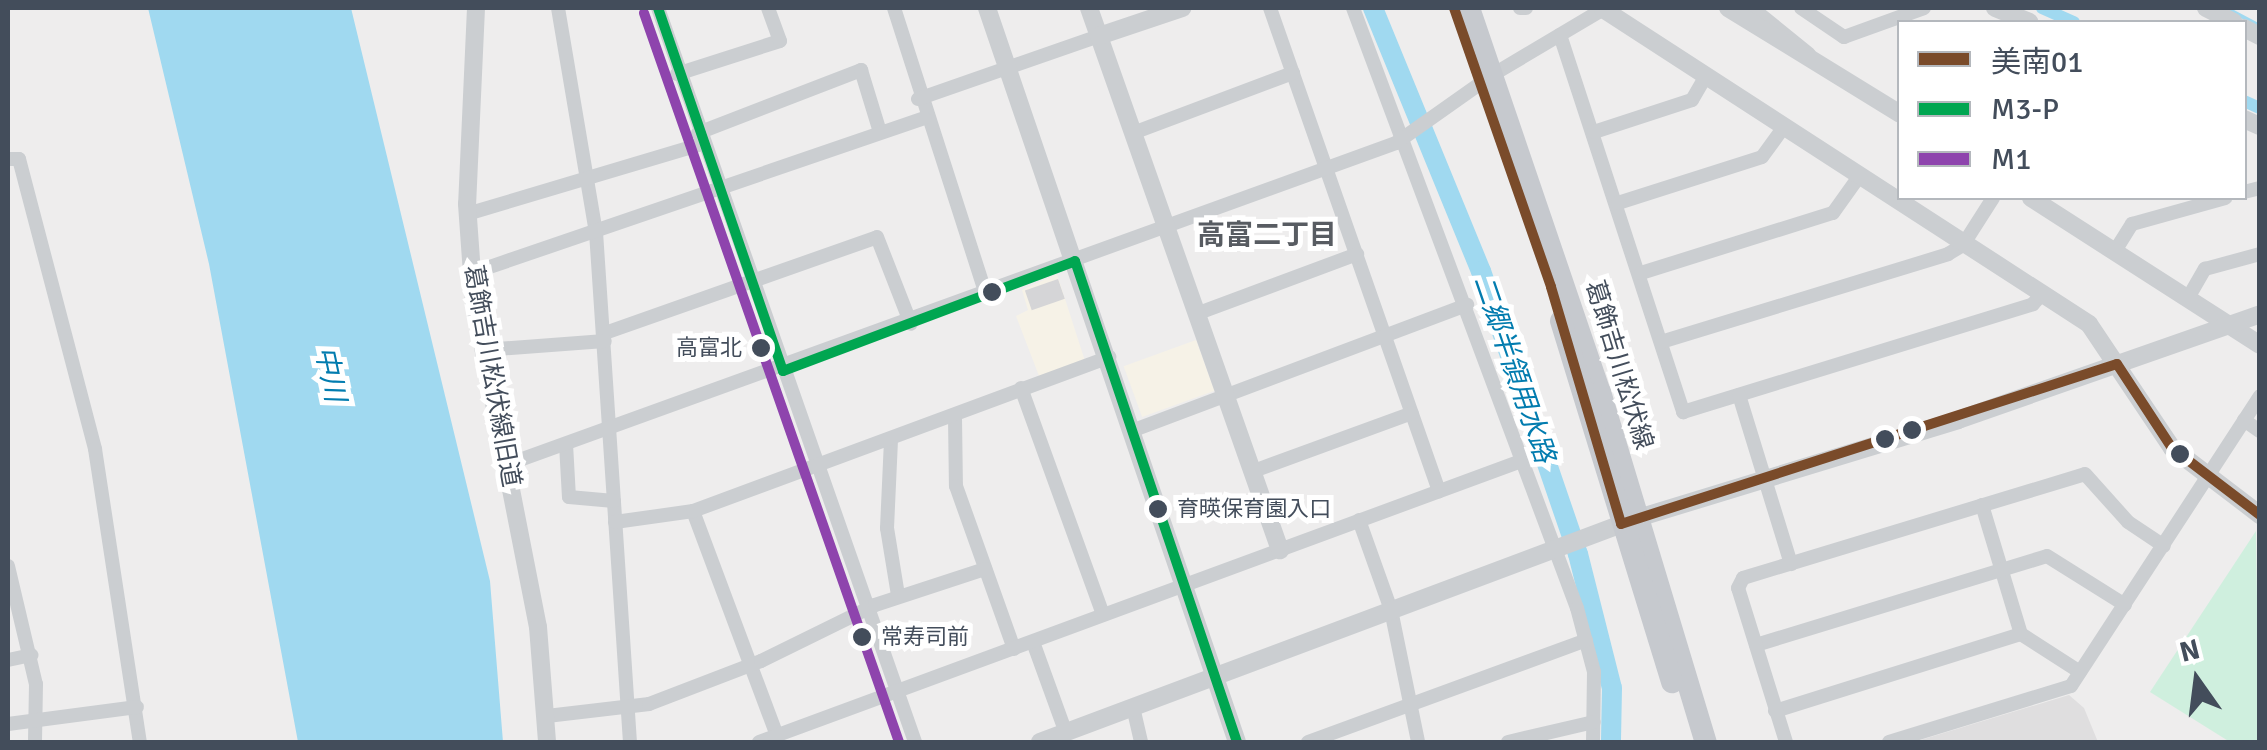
<!DOCTYPE html>
<html>
<head>
<meta charset="utf-8">
<style>
  body { margin:0 }
  #map { position:relative; width:2267px; height:750px; overflow:hidden; background:#eeeded; font-family:Signika,"Noto Sans JP",sans-serif }
  div>[style] { position:absolute }
  [style*='--x'] { left:calc(var(--x)*1px); top:calc(var(--y)*1px); width:calc(var(--w)*1px); rotate:calc(var(--a)*1deg) }
  .commercial>* { inset:0; background:#f6f2e7; transform-origin:0 0 }
  .education>* { inset:0; background:#dfdedf }
  .green>* { inset:0; background:#cfefde }
  .water>* { inset:0; background:#a0d9f0 }
  .stream>* { height:4px; margin:-2px; padding:0 2px; transform-origin:2px; border-radius:2px; background:#a0d9f0 }
  .canal>* { height:12px; margin:-6px; padding:0 6px; transform-origin:6px; border-radius:6px; background:#a0d9f0 }
  .river>* { height:20px; margin:-10px; padding:0 10px; transform-origin:10px; border-radius:10px; background:#a0d9f0 }
  .building>* { inset:0; background:#d5d5d7; transform-origin:0 0 }
  .minor>* { height:14px; margin:-7px; padding:0 7px; transform-origin:7px; border-radius:7px; background:#cbced1 }
  .tertiary>* { height:18px; margin:-9px; padding:0 9px; transform-origin:9px; border-radius:9px; background:#cbced1 }
  .primary>* { height:22px; margin:-11px; padding:0 11px; transform-origin:11px; border-radius:11px; background:#c6c9ce }
  .bus-1>* { height:10px; margin:-5px; padding:0 5px; transform-origin:5px; border-radius:5px; background:#7a4b2a }
  .bus-2>* { height:10px; margin:-5px; padding:0 5px; transform-origin:5px; border-radius:5px; background:#00a651 }
  .bus-3>* { height:10px; margin:-5px; padding:0 5px; transform-origin:5px; border-radius:5px; background:#8e44ad }
  .dots>* { width:28px; height:28px; translate:-50% -50%; box-sizing:border-box; border:5px solid #fff; border-radius:50% }
  span { translate:-50% -50%; white-space:nowrap; text-align:center; line-height:1.15; -webkit-text-stroke:10px #fff; paint-order:stroke }
  .bus-label { font-size:22px; color:#434d5b }
  .right { translate:-100% -50%; text-align:right }
  .left { translate:0 -50%; text-align:left }
  .street-label { font-size:25px; color:#434d5b }
  .neighbourhood-label { font-size:28px; color:#585c62; font-weight:700 }
  .water-label { font-size:28px; color:#027caf; font-style:italic }
  .frame { position:absolute; inset:0; border:10px solid #434d5b; pointer-events:none }
  .legend { position:absolute; left:1897px; top:20px; width:350px; height:180px; box-sizing:border-box; background:#fff; border:2px solid #b4b8bd; margin:0; padding:12px 18px; list-style:none; font-size:30px; color:#434d5b }
  .legend li { display:flex; align-items:center; gap:20px; height:50px }
  .legend b { width:50px; border:2px solid #b4b8bd }
  .north { position:absolute; left:2147px; top:630px; width:100px; height:100px; -webkit-text-stroke:8px #fff; paint-order:stroke; rotate:346deg; font-size:28px; font-weight:700; line-height:40px; text-align:center; color:#434d5b }
  .north::after { content:''; display:block; margin:auto; width:35px; height:45px; background:#434d5b; clip-path:polygon(50% 0,100% 100%,50% 72%,0 100%) }
</style>
</head>
<body>
<div id="map">
  <div class="commercial">
    <div style="clip-path:polygon(1057px 274px,1085px 361px,1039px 376px,1016px 316px,1028px 310px,1022px 290px)"></div>
    <div style="left:1196px;top:340px;width:54px;height:77px;rotate:70deg"></div>
  </div>
  <div class="education">
    <div style="clip-path:polygon(2069px 695px,2084px 708px,2098px 742px,1914px 742px)"></div>
  </div>
  <div class="green">
    <div style="clip-path:polygon(2256px 531px,2259px 742px,2230px 742px,2150px 692px)"></div>
  </div>
  <div class="water">
    <div style="clip-path:polygon(148px 8px,351px 8px,490px 581px,503px 742px,298px 742px,209px 264px)"></div>
  </div>
  <div class="stream">
    <div style="--x:2226;--y:8;--w:38;--a:28"></div>
  </div>
  <div class="canal">
    <div style="--x:2042;--y:8;--w:35;--a:24"></div>
    <div style="--x:2244;--y:101;--w:17;--a:24"></div>
  </div>
  <div class="river">
    <div style="--x:1373;--y:8;--w:284;--a:67.7"></div>
    <div style="--x:1481;--y:271;--w:299;--a:71.1"></div>
    <div style="--x:1578;--y:554;--w:138;--a:75.8"></div>
    <div style="--x:1612;--y:688;--w:54;--a:91.1"></div>
  </div>
  <div class="building">
    <div style="left:1058px;top:279px;width:21px;height:35px;rotate:71deg"></div>
  </div>
  <div class="minor">
    <div style="--x:558;--y:8;--w:227;--a:80.4"></div>
    <div style="--x:596;--y:232;--w:511;--a:86.19"></div>
    <div style="--x:658;--y:8;--w:778;--a:70.7"></div>
    <div style="--x:894;--y:8;--w:301;--a:72.2"></div>
    <div style="--x:1270;--y:8;--w:512;--a:70.72"></div>
    <div style="--x:1353;--y:8;--w:640;--a:69.53"></div>
    <div style="--x:1577;--y:608;--w:66;--a:75.1"></div>
    <div style="--x:1594;--y:672;--w:70;--a:90.8"></div>
    <div style="--x:1520;--y:8;--w:6;--a:0"></div>
    <div style="--x:1752;--y:8;--w:73;--a:38.9"></div>
    <div style="--x:1801;--y:8;--w:52;--a:34"></div>
    <div style="--x:1844;--y:37;--w:85;--a:-19.9"></div>
    <div style="--x:1560;--y:35;--w:397;--a:71.9"></div>
    <div style="--x:1683;--y:412;--w:366;--a:-17.1"></div>
    <div style="--x:2033;--y:304;--w:13;--a:-48"></div>
    <div style="--x:677;--y:74;--w:108;--a:-17.8"></div>
    <div style="--x:780;--y:41;--w:35;--a:-110"></div>
    <div style="--x:1494;--y:74;--w:129;--a:-30.7"></div>
    <div style="--x:918;--y:99;--w:192;--a:-19.2"></div>
    <div style="--x:1594;--y:132;--w:103;--a:-18.1"></div>
    <div style="--x:1692;--y:100;--w:24;--a:-60"></div>
    <div style="--x:698;--y:133;--w:175;--a:-21.1"></div>
    <div style="--x:861;--y:70;--w:65;--a:73"></div>
    <div style="--x:1133;--y:133;--w:171;--a:-20.6"></div>
    <div style="--x:8;--y:159;--w:11;--a:0"></div>
    <div style="--x:19;--y:159;--w:300;--a:75.3"></div>
    <div style="--x:95;--y:449;--w:296;--a:81.3"></div>
    <div style="--x:2244;--y:192;--w:16;--a:-14"></div>
    <div style="--x:1618;--y:203;--w:151;--a:-17.7"></div>
    <div style="--x:1762;--y:157;--w:34;--a:-54"></div>
    <div style="--x:467;--y:214;--w:245;--a:-16.6"></div>
    <div style="--x:2115;--y:251;--w:32;--a:-58"></div>
    <div style="--x:2132;--y:224;--w:97;--a:-15.6"></div>
    <div style="--x:472;--y:273;--w:478;--a:-18.9"></div>
    <div style="--x:1641;--y:273;--w:201;--a:-17.4"></div>
    <div style="--x:1833;--y:213;--w:43;--a:-54.5"></div>
    <div style="--x:2188;--y:298;--w:34;--a:-60"></div>
    <div style="--x:2205;--y:269;--w:57;--a:-15.3"></div>
    <div style="--x:1196;--y:314;--w:172;--a:-20.4"></div>
    <div style="--x:605;--y:333;--w:288;--a:-19.4"></div>
    <div style="--x:877;--y:237;--w:93;--a:68.7"></div>
    <div style="--x:1661;--y:342;--w:300;--a:-17"></div>
    <div style="--x:1948;--y:254;--w:17;--a:-31"></div>
    <div style="--x:1963;--y:245;--w:56;--a:-57.4"></div>
    <div style="--x:483;--y:350;--w:122;--a:-4.2"></div>
    <div style="--x:1021;--y:388;--w:241;--a:70.1"></div>
    <div style="--x:1739;--y:395;--w:177;--a:72.9"></div>
    <div style="--x:955;--y:418;--w:68;--a:89.2"></div>
    <div style="--x:956;--y:486;--w:173;--a:70.4"></div>
    <div style="--x:2244;--y:420;--w:19;--a:35"></div>
    <div style="--x:1134;--y:430;--w:356;--a:-20.6"></div>
    <div style="--x:891;--y:440;--w:88;--a:92.6"></div>
    <div style="--x:887;--y:528;--w:68;--a:80.7"></div>
    <div style="--x:566;--y:444;--w:53;--a:86.8"></div>
    <div style="--x:569;--y:497;--w:45;--a:5.1"></div>
    <div style="--x:506;--y:465;--w:946;--a:-19.89"></div>
    <div style="--x:1396;--y:143;--w:104;--a:-35.2"></div>
    <div style="--x:1251;--y:472;--w:171;--a:-20.1"></div>
    <div style="--x:1982;--y:505;--w:135;--a:73.2"></div>
    <div style="--x:2021;--y:634;--w:70;--a:32.8"></div>
    <div style="--x:693;--y:511;--w:240;--a:69.5"></div>
    <div style="--x:1359;--y:520;--w:96;--a:70.4"></div>
    <div style="--x:1391;--y:610;--w:135;--a:78.4"></div>
    <div style="--x:615;--y:522;--w:79;--a:-8"></div>
    <div style="--x:693;--y:511;--w:444;--a:-20.3"></div>
    <div style="--x:8;--y:566;--w:121;--a:76.7"></div>
    <div style="--x:36;--y:684;--w:58;--a:91"></div>
    <div style="--x:1033;--y:642;--w:97;--a:70.1"></div>
    <div style="--x:1756;--y:645;--w:304;--a:-17"></div>
    <div style="--x:2047;--y:556;--w:92;--a:32.1"></div>
    <div style="--x:8;--y:660;--w:24;--a:-12"></div>
    <div style="--x:1133;--y:707;--w:36;--a:77"></div>
    <div style="--x:1775;--y:711;--w:258;--a:-17.4"></div>
    <div style="--x:547;--y:716;--w:103;--a:-6.7"></div>
    <div style="--x:649;--y:704;--w:120;--a:-21"></div>
    <div style="--x:761;--y:661;--w:127;--a:-26.2"></div>
    <div style="--x:875;--y:605;--w:116;--a:-18.1"></div>
    <div style="--x:8;--y:724;--w:130;--a:-7.5"></div>
    <div style="--x:759;--y:742;--w:812;--a:-20.24"></div>
    <div style="--x:1308;--y:742;--w:296;--a:-20.1"></div>
    <div style="--x:1508;--y:742;--w:88;--a:-13.1"></div>
    <div style="--x:1786;--y:742;--w:161;--a:-107.3"></div>
    <div style="--x:1738;--y:588;--w:11;--a:-63"></div>
    <div style="--x:1743;--y:578;--w:357;--a:-16.9"></div>
    <div style="--x:2085;--y:474;--w:64;--a:48.1"></div>
    <div style="--x:2128;--y:522;--w:43;--a:33.7"></div>
    <div style="--x:1889;--y:742;--w:190;--a:-17.1"></div>
    <div style="--x:2071;--y:686;--w:346;--a:-56.9"></div>
  </div>
  <div class="tertiary">
    <div style="--x:476;--y:8;--w:196;--a:92.6"></div>
    <div style="--x:467;--y:204;--w:97;--a:85.9"></div>
    <div style="--x:474;--y:301;--w:332;--a:78.9"></div>
    <div style="--x:538;--y:627;--w:115;--a:85.5"></div>
    <div style="--x:987;--y:8;--w:775;--a:71.19"></div>
    <div style="--x:1089;--y:8;--w:575;--a:70.59"></div>
    <div style="--x:1728;--y:8;--w:202;--a:31.6"></div>
    <div style="--x:1995;--y:8;--w:37;--a:22"></div>
    <div style="--x:2206;--y:8;--w:31;--a:27"></div>
    <div style="--x:1603;--y:9;--w:579;--a:32.95"></div>
    <div style="--x:2089;--y:324;--w:149;--a:56.2"></div>
    <div style="--x:2172;--y:448;--w:111;--a:37.3"></div>
    <div style="--x:2244;--y:28;--w:18;--a:27"></div>
    <div style="--x:1099;--y:36;--w:88;--a:-18.6"></div>
    <div style="--x:2244;--y:119;--w:17;--a:24"></div>
    <div style="--x:2031;--y:198;--w:272;--a:32.7"></div>
    <div style="--x:1040;--y:742;--w:639;--a:-20.54"></div>
    <div style="--x:1638;--y:518;--w:335;--a:-17"></div>
    <div style="--x:1958;--y:420;--w:320;--a:-19.3"></div>
  </div>
  <div class="primary">
    <div style="--x:1469;--y:8;--w:406;--a:71.2"></div>
    <div style="--x:1600;--y:392;--w:366;--a:73.2"></div>
    <div style="--x:1561;--y:321;--w:378;--a:72.9"></div>
  </div>
  <div class="bus-1">
    <div style="--x:1454;--y:8;--w:295;--a:70.8"></div>
    <div style="--x:1551;--y:287;--w:247;--a:73.5"></div>
    <div style="--x:1621;--y:524;--w:521;--a:-17.88"></div>
    <div style="--x:2117;--y:364;--w:100;--a:56.8"></div>
    <div style="--x:2172;--y:448;--w:111;--a:37.3"></div>
  </div>
  <div class="bus-2">
    <div style="--x:658;--y:8;--w:384;--a:71"></div>
    <div style="--x:1075;--y:261;--w:508;--a:71.39"></div>
    <div style="--x:783;--y:371;--w:312;--a:-20.6"></div>
  </div>
  <div class="bus-3">
    <div style="--x:644;--y:13;--w:772;--a:70.72"></div>
  </div>
  <div class="dots">
    <div style="left:992px;top:292px;background:#434d5b"></div>
    <div style="left:761px;top:348px;background:#434d5b"></div>
    <div style="left:1912px;top:430px;background:#434d5b"></div>
    <div style="left:1885px;top:439px;background:#434d5b"></div>
    <div style="left:2180px;top:454px;background:#434d5b"></div>
    <div style="left:1158px;top:509px;background:#434d5b"></div>
    <div style="left:862px;top:637px;background:#434d5b"></div>
  </div>
  <div class="bus-label">
    <span class="right" style="left:742px;top:348px">高富北</span>
    <span class="left" style="left:1177px;top:509px">育暎保育園入口</span>
    <span class="left" style="left:881px;top:637px">常寿司前</span>
  </div>
  <div class="street-label">
    <span style="left:1619px;top:365px;rotate:73deg">葛飾吉川松伏線</span>
    <span style="left:492px;top:376px;rotate:80deg">葛飾吉川松伏線旧道</span>
  </div>
  <div class="neighbourhood-label">
    <span style="left:1267px;top:235px">高富二丁目</span>
  </div>
  <div class="water-label">
    <span style="left:1514px;top:369px;rotate:71deg">二郷半領用水路</span>
    <span style="left:330px;top:374px;rotate:78deg">中川</span>
  </div>
  <div class="frame"></div>
  <ul class="legend">
  <li><b style="height:12px;background:#7a4b2a"></b>美南01</li>
  <li><b style="height:12px;background:#00a651"></b>M3-P</li>
  <li><b style="height:12px;background:#8e44ad"></b>M1</li>
  </ul>
  <div class="north">N</div>
</div>
</body>
</html>
